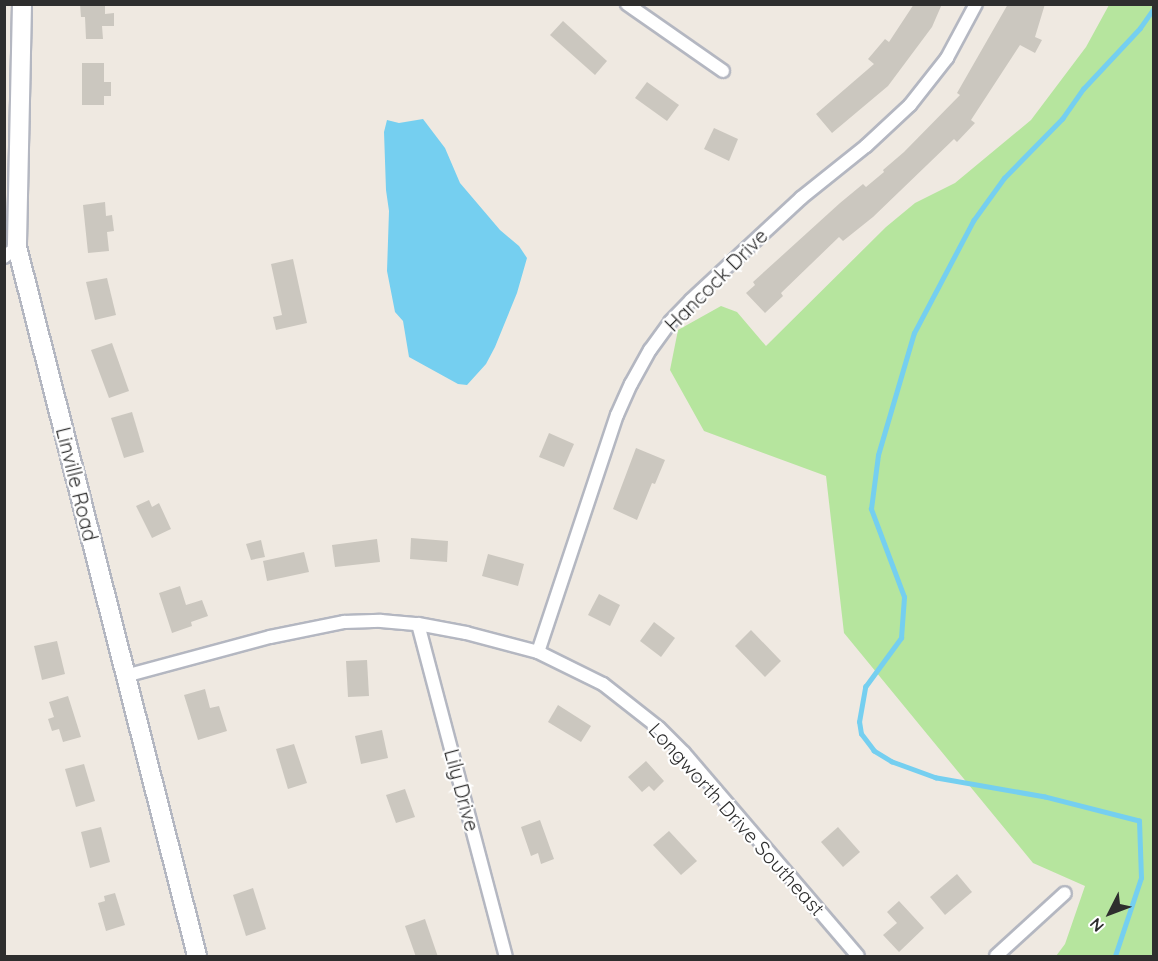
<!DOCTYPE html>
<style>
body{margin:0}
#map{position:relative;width:1158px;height:961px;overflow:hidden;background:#efe9e1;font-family:Quicksand,sans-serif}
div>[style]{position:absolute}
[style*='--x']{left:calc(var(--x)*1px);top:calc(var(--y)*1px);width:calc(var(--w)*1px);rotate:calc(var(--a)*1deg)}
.green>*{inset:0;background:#b6e59e}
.water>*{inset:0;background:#75cff0}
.stream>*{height:4.5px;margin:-2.25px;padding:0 2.25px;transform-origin:2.25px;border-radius:2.25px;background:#75cff0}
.building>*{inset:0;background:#cbc7bf}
.roads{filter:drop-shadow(2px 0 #b4b7c1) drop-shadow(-2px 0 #b4b7c1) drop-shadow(0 2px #b4b7c1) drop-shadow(0 -2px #b4b7c1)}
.street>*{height:12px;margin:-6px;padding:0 6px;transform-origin:6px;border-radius:6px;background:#fff}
.secondary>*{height:18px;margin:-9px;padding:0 9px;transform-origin:9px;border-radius:9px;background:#fff}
span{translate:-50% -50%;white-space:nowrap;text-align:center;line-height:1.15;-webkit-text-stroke:4.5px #fff;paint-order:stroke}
.street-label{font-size:20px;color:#2e2e2e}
.frame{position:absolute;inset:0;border:6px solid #2e2e2e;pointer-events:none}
.north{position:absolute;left:1080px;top:883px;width:60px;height:60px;-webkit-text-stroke:4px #fff;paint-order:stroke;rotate:228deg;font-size:16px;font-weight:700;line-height:24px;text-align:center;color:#2e2e2e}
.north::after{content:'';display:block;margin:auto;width:21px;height:27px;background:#2e2e2e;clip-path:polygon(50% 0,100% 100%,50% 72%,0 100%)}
</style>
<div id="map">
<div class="green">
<i style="clip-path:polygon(1109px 5px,1154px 5px,1153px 956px,1056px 956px,1065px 944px,1085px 886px,1033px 863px,844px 633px,826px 476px,704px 431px,670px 370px,678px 330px,721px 306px,737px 312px,766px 346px,886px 227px,915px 203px,955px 183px,1031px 120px,1086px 47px)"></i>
</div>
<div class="water">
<i style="clip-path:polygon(423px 119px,445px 148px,460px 183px,500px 230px,519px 246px,527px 258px,517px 293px,495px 347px,486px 364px,467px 385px,458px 384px,409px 357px,403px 321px,395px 312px,387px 271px,389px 211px,386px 190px,384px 132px,387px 120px,399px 123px)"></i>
</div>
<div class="stream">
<i style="--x:1115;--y:956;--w:82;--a:-71.6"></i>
<i style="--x:1141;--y:878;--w:57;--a:-92"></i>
<i style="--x:1139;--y:821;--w:97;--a:-165.7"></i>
<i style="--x:1045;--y:797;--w:111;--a:-170.1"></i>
<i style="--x:936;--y:778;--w:47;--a:-160"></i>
<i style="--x:892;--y:762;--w:21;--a:-149"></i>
<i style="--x:874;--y:751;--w:21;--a:-127"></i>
<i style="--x:861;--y:734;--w:12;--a:-99"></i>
<i style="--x:859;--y:722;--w:36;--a:-80"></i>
<i style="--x:865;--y:687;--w:61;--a:-53.7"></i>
<i style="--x:901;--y:638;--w:41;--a:-85.8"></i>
<i style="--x:904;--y:597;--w:94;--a:-110.6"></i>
<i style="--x:871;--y:509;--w:54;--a:-82.6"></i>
<i style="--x:878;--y:455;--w:127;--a:-73.6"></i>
<i style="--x:914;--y:333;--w:127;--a:-62.2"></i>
<i style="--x:973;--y:221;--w:53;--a:-54.2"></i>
<i style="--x:1004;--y:178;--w:83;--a:-45.5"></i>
<i style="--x:1062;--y:119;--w:37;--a:-55"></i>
<i style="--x:1083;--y:89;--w:83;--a:-46.9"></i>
<i style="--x:1140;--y:28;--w:24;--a:-55"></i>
</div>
<div class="building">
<i style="clip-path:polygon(80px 4px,105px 4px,105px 14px,114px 13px,114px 26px,102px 26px,103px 39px,86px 39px,85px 17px,81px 17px)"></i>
<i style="clip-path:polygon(914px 4px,942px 4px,932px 27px,888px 86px,832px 133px,816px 114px,874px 64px,868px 59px,885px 39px,889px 42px)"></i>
<i style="clip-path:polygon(1008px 4px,1045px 4px,1035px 37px,1042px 40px,1035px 53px,1020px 45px,971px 120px,975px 123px,957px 142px,954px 139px,873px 217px,843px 241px,839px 237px,781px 293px,783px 296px,765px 313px,746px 293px,755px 285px,753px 282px,840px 203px,863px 184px,866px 187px,884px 172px,883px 170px,904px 152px,960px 95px,957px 93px)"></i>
<i style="clip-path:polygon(563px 21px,607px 61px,595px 75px,550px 35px)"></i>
<i style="clip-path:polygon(82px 63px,104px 63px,104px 82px,111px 82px,111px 96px,104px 96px,104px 105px,82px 105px)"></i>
<i style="clip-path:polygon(647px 82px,679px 105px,667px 121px,635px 98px)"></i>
<i style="clip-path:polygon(714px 128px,738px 139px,729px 161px,704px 149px)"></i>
<i style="clip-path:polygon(105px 202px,106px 216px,112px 215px,114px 231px,107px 232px,109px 251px,88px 253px,83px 205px)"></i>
<i style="clip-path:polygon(293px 259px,307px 323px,276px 330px,273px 317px,282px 315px,271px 264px)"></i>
<i style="clip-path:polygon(107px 278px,116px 315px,95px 320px,86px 282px)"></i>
<i style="clip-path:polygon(112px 343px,129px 391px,109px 398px,91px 350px)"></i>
<i style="clip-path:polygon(132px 412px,144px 452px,124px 458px,111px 418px)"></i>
<i style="clip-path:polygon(549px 433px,574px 444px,564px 467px,539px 457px)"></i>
<i style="clip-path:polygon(636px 448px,665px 460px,655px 484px,652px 483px,637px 520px,613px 509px)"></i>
<i style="clip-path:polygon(149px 500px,152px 507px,159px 503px,171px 529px,152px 538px,136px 506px)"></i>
<i style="clip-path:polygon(411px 538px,448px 541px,447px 562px,410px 559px)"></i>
<i style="clip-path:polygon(377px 539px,380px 562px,335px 567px,332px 545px)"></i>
<i style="clip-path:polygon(261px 540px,265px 557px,251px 560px,246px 544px)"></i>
<i style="clip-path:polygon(304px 552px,309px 572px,267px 581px,263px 561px)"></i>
<i style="clip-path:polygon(488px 554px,524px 564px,518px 586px,482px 576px)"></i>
<i style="clip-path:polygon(180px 586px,186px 605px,202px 600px,208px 616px,191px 622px,192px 626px,172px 633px,159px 593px)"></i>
<i style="clip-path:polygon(599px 594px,620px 605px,610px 626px,588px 615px)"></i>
<i style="clip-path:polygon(654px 622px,675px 638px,661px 657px,640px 641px)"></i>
<i style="clip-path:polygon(751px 630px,781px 661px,765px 677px,735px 646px)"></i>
<i style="clip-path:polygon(57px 641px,65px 674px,42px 680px,34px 646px)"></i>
<i style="clip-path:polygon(367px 660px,369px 696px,348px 697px,346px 661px)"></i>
<i style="clip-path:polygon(205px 689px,210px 708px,219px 706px,227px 731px,198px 740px,184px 695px)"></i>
<i style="clip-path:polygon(68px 696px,81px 737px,63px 742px,59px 729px,52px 731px,48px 719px,54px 717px,49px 702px)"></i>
<i style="clip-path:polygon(558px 705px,591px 726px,581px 742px,548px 722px)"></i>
<i style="clip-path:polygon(382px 730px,388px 758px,361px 764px,355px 736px)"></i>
<i style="clip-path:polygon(294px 744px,307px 783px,288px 789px,276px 749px)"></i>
<i style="clip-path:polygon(646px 761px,664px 781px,654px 791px,649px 786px,642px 792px,628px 777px)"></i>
<i style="clip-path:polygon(84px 764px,95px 801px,76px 807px,65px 769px)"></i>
<i style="clip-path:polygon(405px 789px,415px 817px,396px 823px,386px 795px)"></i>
<i style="clip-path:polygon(540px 820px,554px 859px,541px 864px,538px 853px,531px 856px,521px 827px)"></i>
<i style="clip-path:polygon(101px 827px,110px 862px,90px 868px,81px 832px)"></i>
<i style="clip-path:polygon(838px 827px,860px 852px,843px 867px,821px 842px)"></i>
<i style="clip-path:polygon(669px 831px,697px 861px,681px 875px,653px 845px)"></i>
<i style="clip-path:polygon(957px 874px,972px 892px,945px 915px,930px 897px)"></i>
<i style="clip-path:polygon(253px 888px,266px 929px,246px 936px,233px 895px)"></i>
<i style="clip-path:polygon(115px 893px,125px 925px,106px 931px,98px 903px,105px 901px,104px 896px)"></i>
<i style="clip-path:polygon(899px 901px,924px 928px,899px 952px,883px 935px,897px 923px,887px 912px)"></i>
<i style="clip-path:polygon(425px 919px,438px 957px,416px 957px,405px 926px)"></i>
</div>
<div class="roads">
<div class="street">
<i style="--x:627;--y:4;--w:117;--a:34.9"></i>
<i style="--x:4;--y:257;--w:16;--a:-38"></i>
<i style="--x:418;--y:624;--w:343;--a:75.2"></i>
<i style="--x:538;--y:652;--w:250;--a:-71.6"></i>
<i style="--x:617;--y:415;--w:34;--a:-66"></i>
<i style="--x:631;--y:384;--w:39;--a:-61"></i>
<i style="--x:650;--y:350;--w:34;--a:-54"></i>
<i style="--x:670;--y:322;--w:30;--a:-46"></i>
<i style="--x:691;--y:300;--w:150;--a:-42.8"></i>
<i style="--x:801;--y:198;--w:83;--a:-38.7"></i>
<i style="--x:866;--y:146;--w:60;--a:-43"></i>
<i style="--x:910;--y:105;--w:60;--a:-51.8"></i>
<i style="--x:947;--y:58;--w:61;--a:-61.8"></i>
<i style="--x:125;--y:676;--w:150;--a:-15.1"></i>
<i style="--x:270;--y:637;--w:76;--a:-11.5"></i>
<i style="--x:344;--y:622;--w:37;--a:-2"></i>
<i style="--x:381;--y:621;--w:37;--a:5"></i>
<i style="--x:418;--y:624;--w:49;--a:10.6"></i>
<i style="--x:466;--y:633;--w:74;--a:14.8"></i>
<i style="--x:538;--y:652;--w:72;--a:26.2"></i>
<i style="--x:603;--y:684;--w:71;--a:38.2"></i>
<i style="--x:659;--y:728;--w:35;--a:45"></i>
<i style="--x:684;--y:753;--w:267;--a:49.4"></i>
<i style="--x:996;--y:956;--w:93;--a:-42.4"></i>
</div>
<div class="secondary">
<i style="--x:22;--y:4;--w:243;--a:91.2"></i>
<i style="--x:17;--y:247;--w:731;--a:75.75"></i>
</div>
</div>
<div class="street-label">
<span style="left:716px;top:280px;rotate:-45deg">Hancock Drive</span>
<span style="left:77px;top:484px;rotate:76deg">Linville Road</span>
<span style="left:462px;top:790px;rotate:75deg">Lily Drive</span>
<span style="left:737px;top:819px;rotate:48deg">Longworth Drive Southeast</span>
</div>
<div class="frame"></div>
<div class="north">N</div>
</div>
